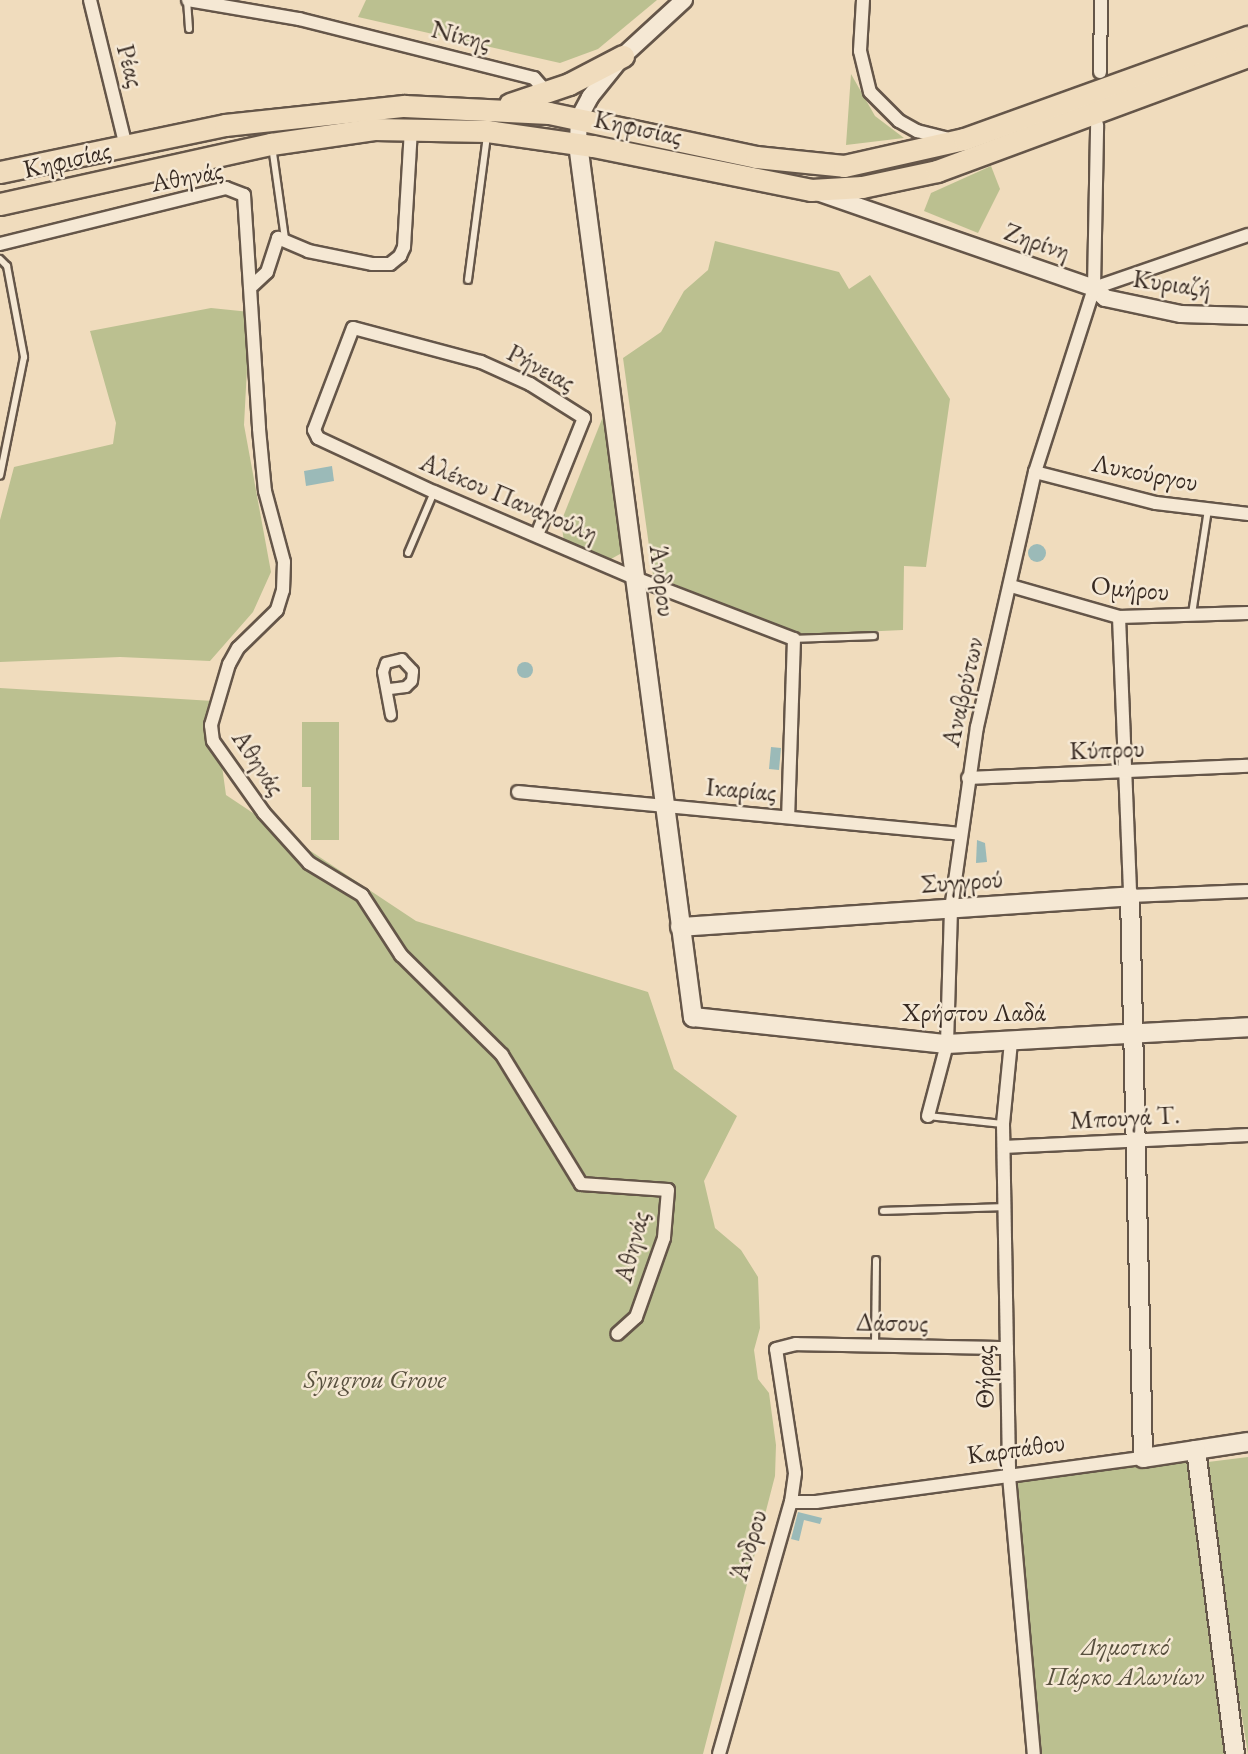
<!DOCTYPE html>
<meta charset="utf-8">
<style>
body{margin:0}
#map{position:relative;width:1248px;height:1754px;overflow:hidden;background:#f0dcbd;font-family:"EB Garamond",serif}
div>[style]{position:absolute}
[style*='--x']{left:calc(var(--x)*1px);top:calc(var(--y)*1px);width:calc(var(--w)*1px);rotate:calc(var(--a)*1deg)}
.green>*{inset:0;background:#bbc090}
.water>*{inset:0;background:#9bbab8}
.round{border-radius:50%}
.roads{filter:drop-shadow(2px 0 #655649) drop-shadow(-2px 0 #655649) drop-shadow(0 2px #655649) drop-shadow(0 -2px #655649)}
.service>*{height:6px;margin:-3px;padding:0 3px;transform-origin:3px;border-radius:3px;background:#f5e8d4}
.pedestrian>*{height:10px;margin:-5px;padding:0 5px;transform-origin:5px;border-radius:5px;background:#f5e8d4}
.minor>*{height:12px;margin:-6px;padding:0 6px;transform-origin:6px;border-radius:6px;background:#f5e8d4}
.tertiary>*{height:16px;margin:-8px;padding:0 8px;transform-origin:8px;border-radius:8px;background:#f5e8d4}
.secondary>*{height:18px;margin:-9px;padding:0 9px;transform-origin:9px;border-radius:9px;background:#f5e8d4}
.primary>*{height:21px;margin:-10.5px;padding:0 10.5px;transform-origin:10.5px;border-radius:10.5px;background:#f0dcbd}
span{translate:-50% -50%;white-space:nowrap;text-align:center;line-height:1.15;-webkit-text-stroke:5px #f5e8d4;paint-order:stroke}
.street-label{font-size:26px;color:#372a22}
.park-label{font-size:26px;color:#58503e;font-style:italic}
</style>
<div id="map">
<div class="green">
<i style="clip-path:polygon(366px 0,657px 0,598px 49px,560px 63px,358px 17px)"></i>
<i style="clip-path:polygon(851px 74px,875px 116px,904px 138px,846px 145px)"></i>
<i style="clip-path:polygon(991px 166px,1000px 189px,978px 233px,924px 211px,931px 193px)"></i>
<i style="clip-path:polygon(715px 241px,839px 272px,849px 289px,870px 275px,950px 399px,926px 567px,904px 566px,903px 630px,795px 635px,653px 575px,623px 358px,661px 332px,684px 291px,708px 270px)"></i>
<i style="clip-path:polygon(211px 308px,250px 312px,244px 425px,271px 572px,253px 612px,210px 661px,120px 657px,0 662px,0 520px,14px 467px,113px 444px,116px 423px,90px 331px)"></i>
<i style="clip-path:polygon(604px 414px,621px 544px,620px 554px,611px 559px,564px 541px,561px 522px)"></i>
<i style="clip-path:polygon(0 688px,213px 701px,226px 795px,416px 921px,648px 992px,674px 1069px,737px 1116px,704px 1181px,715px 1228px,741px 1250px,758px 1277px,760px 1328px,754px 1350px,758px 1379px,769px 1393px,776px 1445px,775px 1476px,703px 1754px,0 1754px)"></i>
<i style="clip-path:polygon(302px 722px,339px 722px,339px 840px,311px 840px,311px 787px,302px 787px)"></i>
<i style="clip-path:polygon(1192px 1456px,1229px 1754px,1042px 1754px,1014px 1479px)"></i>
<i style="clip-path:polygon(1248px 1457px,1248px 1754px,1203px 1474px,1208px 1462px)"></i>
</div>
<div class="water">
<i style="clip-path:polygon(332px 466px,334px 481px,306px 486px,304px 471px)"></i>
<i class="round" style="left:1028px;top:544px;width:18px;height:18px"></i>
<i class="round" style="left:517px;top:662px;width:16px;height:16px"></i>
<i style="clip-path:polygon(771px 747px,781px 748px,779px 770px,769px 769px)"></i>
<i style="clip-path:polygon(977px 840px,985px 843px,987px 862px,976px 863px)"></i>
<i style="clip-path:polygon(798px 1512px,822px 1518px,820px 1524px,804px 1520px,799px 1541px,791px 1539px)"></i>
</div>
<div class="roads">
<div class="service">
<i style="--x:187;--y:0;--w:29;--a:86"></i>
<i style="--x:272;--y:146;--w:93;--a:82"></i>
<i style="--x:0;--y:259;--w:10;--a:45"></i>
<i style="--x:7;--y:266;--w:93;--a:79.4"></i>
<i style="--x:24;--y:357;--w:121;--a:101.4"></i>
<i style="--x:468;--y:280;--w:145;--a:-82.5"></i>
<i style="--x:408;--y:553;--w:66;--a:-66.9"></i>
<i style="--x:1192;--y:614;--w:106;--a:-81.3"></i>
<i style="--x:794;--y:639;--w:80;--a:-2.1"></i>
<i style="--x:928;--y:1116;--w:75;--a:6.1"></i>
<i style="--x:883;--y:1211;--w:121;--a:-1.9"></i>
<i style="--x:875;--y:1345;--w:85;--a:-89.3"></i>
</div>
<div class="pedestrian">
<i style="--x:390;--y:689;--w:16;--a:-7"></i>
<i style="--x:406;--y:687;--w:8;--a:-45"></i>
<i style="--x:412;--y:681;--w:10;--a:-84"></i>
<i style="--x:413;--y:671;--w:16;--a:-133"></i>
<i style="--x:402;--y:659;--w:16;--a:166"></i>
<i style="--x:386;--y:663;--w:9;--a:108"></i>
<i style="--x:383;--y:672;--w:44;--a:79.5"></i>
</div>
<div class="minor">
<i style="--x:90;--y:0;--w:147;--a:76.2"></i>
<i style="--x:188;--y:0;--w:113;--a:9.7"></i>
<i style="--x:299;--y:19;--w:242;--a:14.1"></i>
<i style="--x:534;--y:78;--w:11;--a:49"></i>
<i style="--x:541;--y:86;--w:12;--a:110"></i>
<i style="--x:863;--y:0;--w:51;--a:93.4"></i>
<i style="--x:860;--y:51;--w:42;--a:76.3"></i>
<i style="--x:870;--y:92;--w:41;--a:45"></i>
<i style="--x:899;--y:121;--w:21;--a:29"></i>
<i style="--x:917;--y:131;--w:30;--a:14"></i>
<i style="--x:1100;--y:72;--w:72;--a:-89.2"></i>
<i style="--x:0;--y:244;--w:233;--a:-13.9"></i>
<i style="--x:226;--y:188;--w:19;--a:21"></i>
<i style="--x:244;--y:195;--w:234;--a:86.3"></i>
<i style="--x:259;--y:429;--w:62;--a:84.5"></i>
<i style="--x:265;--y:491;--w:73;--a:75"></i>
<i style="--x:284;--y:562;--w:28;--a:92"></i>
<i style="--x:283;--y:590;--w:21;--a:107"></i>
<i style="--x:277;--y:610;--w:54;--a:135.7"></i>
<i style="--x:238;--y:648;--w:18;--a:119"></i>
<i style="--x:229;--y:664;--w:64;--a:106.4"></i>
<i style="--x:211;--y:725;--w:16;--a:83"></i>
<i style="--x:213;--y:741;--w:88;--a:54.7"></i>
<i style="--x:264;--y:813;--w:67;--a:48"></i>
<i style="--x:309;--y:863;--w:62;--a:31.1"></i>
<i style="--x:362;--y:895;--w:72;--a:57"></i>
<i style="--x:401;--y:955;--w:142;--a:44.7"></i>
<i style="--x:502;--y:1055;--w:151;--a:58.5"></i>
<i style="--x:581;--y:1184;--w:87;--a:3.9"></i>
<i style="--x:668;--y:1190;--w:48;--a:94.8"></i>
<i style="--x:664;--y:1238;--w:84;--a:109.5"></i>
<i style="--x:636;--y:1317;--w:25;--a:138"></i>
<i style="--x:253;--y:285;--w:19;--a:-43"></i>
<i style="--x:267;--y:272;--w:36;--a:-72"></i>
<i style="--x:278;--y:238;--w:33;--a:23"></i>
<i style="--x:308;--y:251;--w:65;--a:11.5"></i>
<i style="--x:372;--y:264;--w:18;--a:0"></i>
<i style="--x:390;--y:264;--w:13;--a:-39"></i>
<i style="--x:400;--y:256;--w:10;--a:-66"></i>
<i style="--x:404;--y:247;--w:118;--a:-86.6"></i>
<i style="--x:1094;--y:288;--w:163;--a:-19"></i>
<i style="--x:1035;--y:472;--w:125;--a:14.4"></i>
<i style="--x:1156;--y:503;--w:93;--a:6.8"></i>
<i style="--x:537;--y:535;--w:126;--a:-68.1"></i>
<i style="--x:584;--y:418;--w:64;--a:-147.8"></i>
<i style="--x:530;--y:384;--w:54;--a:-155.8"></i>
<i style="--x:481;--y:362;--w:132;--a:-165.1"></i>
<i style="--x:353;--y:328;--w:109;--a:110.9"></i>
<i style="--x:314;--y:430;--w:9;--a:63"></i>
<i style="--x:318;--y:438;--w:128;--a:25"></i>
<i style="--x:434;--y:492;--w:219;--a:23.2"></i>
<i style="--x:635;--y:578;--w:170;--a:21"></i>
<i style="--x:794;--y:639;--w:178;--a:91.9"></i>
<i style="--x:1011;--y:586;--w:112;--a:16"></i>
<i style="--x:1119;--y:617;--w:129;--a:-1.8"></i>
<i style="--x:1119;--y:617;--w:279;--a:87.7"></i>
<i style="--x:1130;--y:896;--w:118;--a:-2.4"></i>
<i style="--x:968;--y:778;--w:280;--a:-2.5"></i>
<i style="--x:518;--y:792;--w:444;--a:5.4"></i>
<i style="--x:1011;--y:1042;--w:82;--a:95.6"></i>
<i style="--x:1003;--y:1124;--w:352;--a:89"></i>
<i style="--x:1009;--y:1476;--w:279;--a:84.9"></i>
<i style="--x:928;--y:1116;--w:74;--a:-75.2"></i>
<i style="--x:947;--y:1044;--w:135;--a:-88.3"></i>
<i style="--x:951;--y:909;--w:184;--a:-81.9"></i>
<i style="--x:977;--y:727;--w:262;--a:-77.2"></i>
<i style="--x:1035;--y:472;--w:193;--a:-72.2"></i>
<i style="--x:1094;--y:288;--w:163;--a:-88.9"></i>
<i style="--x:1004;--y:1147;--w:244;--a:-2.8"></i>
<i style="--x:791;--y:1502;--w:25;--a:0"></i>
<i style="--x:816;--y:1502;--w:330;--a:-7.7"></i>
<i style="--x:719;--y:1754;--w:262;--a:-74.1"></i>
<i style="--x:791;--y:1502;--w:29;--a:-82"></i>
<i style="--x:795;--y:1473;--w:125;--a:-98.7"></i>
<i style="--x:776;--y:1349;--w:21;--a:-14"></i>
<i style="--x:796;--y:1344;--w:211;--a:1.1"></i>
</div>
<div class="tertiary">
<i style="--x:578;--y:144;--w:26;--a:-88"></i>
<i style="--x:579;--y:118;--w:24;--a:-62"></i>
<i style="--x:590;--y:97;--w:53;--a:-51.2"></i>
<i style="--x:623;--y:56;--w:83;--a:-42.6"></i>
<i style="--x:817;--y:192;--w:293;--a:19.1"></i>
<i style="--x:1094;--y:288;--w:15;--a:42"></i>
<i style="--x:1105;--y:298;--w:78;--a:11.9"></i>
<i style="--x:1181;--y:314;--w:67;--a:1.7"></i>
</div>
<div class="secondary">
<i style="--x:578;--y:144;--w:881;--a:82.5"></i>
<i style="--x:693;--y:1017;--w:255;--a:6.1"></i>
<i style="--x:947;--y:1044;--w:301;--a:-3.2"></i>
<i style="--x:680;--y:927;--w:451;--a:-3.9"></i>
<i style="--x:1130;--y:896;--w:562;--a:88.67"></i>
<i style="--x:1143;--y:1458;--w:106;--a:-8.7"></i>
<i style="--x:1196;--y:1450;--w:306;--a:82.7"></i>
</div>
<div class="primary">
<i style="--x:510;--y:104;--w:62;--a:-18.7"></i>
<i style="--x:569;--y:84;--w:61;--a:-27.4"></i>
<i style="--x:0;--y:172;--w:230;--a:-11.8"></i>
<i style="--x:225;--y:125;--w:180;--a:-6.1"></i>
<i style="--x:404;--y:106;--w:145;--a:2.8"></i>
<i style="--x:549;--y:113;--w:212;--a:12"></i>
<i style="--x:756;--y:157;--w:88;--a:5.8"></i>
<i style="--x:844;--y:166;--w:123;--a:-12.7"></i>
<i style="--x:964;--y:139;--w:302;--a:-19.8"></i>
<i style="--x:0;--y:204;--w:278;--a:-12.5"></i>
<i style="--x:271;--y:144;--w:104;--a:-8.3"></i>
<i style="--x:374;--y:129;--w:113;--a:1"></i>
<i style="--x:487;--y:131;--w:107;--a:8.1"></i>
<i style="--x:593;--y:146;--w:222;--a:11.4"></i>
<i style="--x:811;--y:190;--w:51;--a:-3.4"></i>
<i style="--x:862;--y:187;--w:77;--a:-12"></i>
<i style="--x:937;--y:171;--w:332;--a:-20.3"></i>
</div>
</div>
<div class="street-label">
<span style="left:461px;top:36px;rotate:14deg">Νίκης</span>
<span style="left:130px;top:66px;rotate:75deg">Ρέας</span>
<span style="left:638px;top:128px;rotate:12deg">Κηφισίας</span>
<span style="left:67px;top:160px;rotate:-13deg">Κηφισίας</span>
<span style="left:187px;top:177px;rotate:-11deg">Αθηνάς</span>
<span style="left:1037px;top:242px;rotate:19deg">Ζηρίνη</span>
<span style="left:1172px;top:284px;rotate:8deg">Κυριαζή</span>
<span style="left:541px;top:368px;rotate:28deg">Ρήνειας</span>
<span style="left:1145px;top:473px;rotate:11deg">Λυκούργου</span>
<span style="left:509px;top:498px;rotate:23deg">Αλέκου Παναγούλη</span>
<span style="left:662px;top:581px;rotate:83deg">Άνδρου</span>
<span style="left:1130px;top:589px;rotate:5deg">Ομήρου</span>
<span style="left:963px;top:692px;rotate:-77deg">Αναβρύτων</span>
<span style="left:1107px;top:750px;rotate:-2deg">Κύπρου</span>
<span style="left:258px;top:763px;rotate:56deg">Αθηνάς</span>
<span style="left:741px;top:790px;rotate:5deg">Ικαρίας</span>
<span style="left:962px;top:882px;rotate:-4deg">Συγγρού</span>
<span style="left:974px;top:1013px">Χρήστου Λαδά</span>
<span style="left:1125px;top:1118px;rotate:-3deg">Μπουγά Τ.</span>
<span style="left:632px;top:1247px;rotate:-75deg">Αθηνάς</span>
<span style="left:892px;top:1323px;rotate:1deg">Δάσους</span>
<span style="left:985px;top:1377px;rotate:-91deg">Θήρας</span>
<span style="left:1016px;top:1449px;rotate:-8deg">Καρπάθου</span>
<span style="left:749px;top:1545px;rotate:-73deg">Άνδρου</span>
</div>
<div class="park-label">
<span style="left:375px;top:1380px">Syngrou Grove</span>
<span style="left:1125px;top:1662px">Δημοτικό<br>Πάρκο Αλωνίων</span>
</div>
</div>
